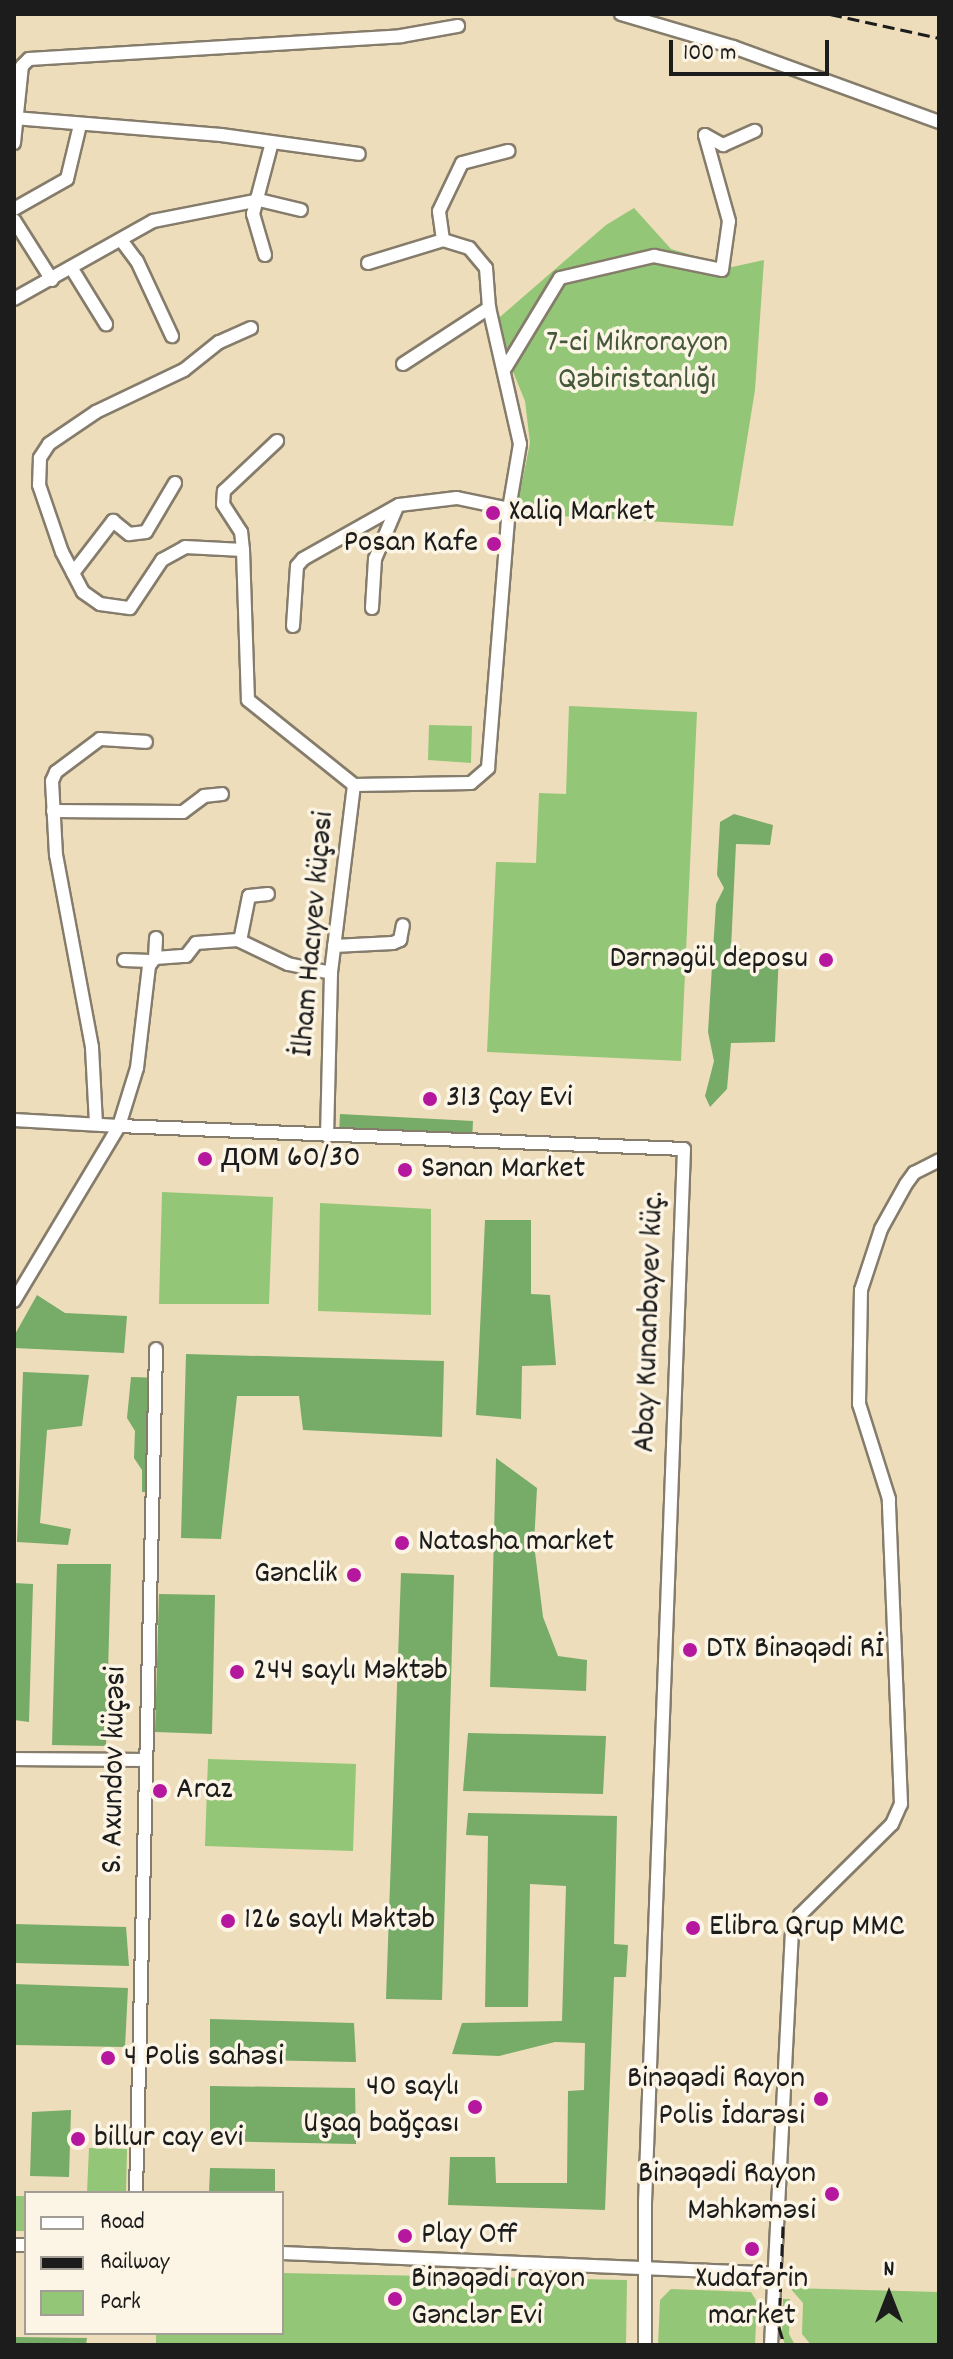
<!DOCTYPE html>
<meta charset="utf-8">
<style>
body{margin:0}
#map{position:relative;width:953px;height:2359px;overflow:hidden;background:#eeddba;font-family:Dekko,sans-serif}
div>[style]{position:absolute}
[style*='--x']{left:calc(var(--x)*1px);top:calc(var(--y)*1px);width:calc(var(--w)*1px);rotate:calc(var(--a)*1deg)}
.green>*{inset:0;background:#93c677}
.forest>*{inset:0;background:#76ab68}
.roads{filter:drop-shadow(2px 0 #857c6b) drop-shadow(-2px 0 #857c6b) drop-shadow(0 2px #857c6b) drop-shadow(0 -2px #857c6b)}
.minor>*{height:12px;margin:-6px;padding:0 6px;transform-origin:6px;border-radius:6px;background:#fff}
.rail>*{height:3px;margin-top:-1.5px;transform-origin:0;background:repeating-linear-gradient(90deg,#1c1c1c 0 12px,transparent 0 18px)}
.dots>*{width:22px;height:22px;translate:-50% -50%;box-sizing:border-box;border:4px solid #fcf5e5;border-radius:50%}
span{translate:-50% -50%;white-space:nowrap;text-align:center;line-height:1.15;-webkit-text-stroke:7px #fcf5e5;paint-order:stroke}
.park-label{font-size:32px;color:#46583c}
.poi-label{font-size:32px;color:#1c1c1c}
.left{translate:0 -50%;text-align:left}
.right{translate:-100% -50%;text-align:right}
.street-label{font-size:32px;color:#1c1c1c}
.frame{position:absolute;inset:0;border:16px solid #1c1c1c;pointer-events:none}
.legend{position:absolute;left:24px;top:2191px;width:260px;height:144px;box-sizing:border-box;background:#fcf5e5;border:2px solid #a29e95;margin:0;padding:10px 14px;list-style:none;font-size:24px;color:#1c1c1c}
.legend li{display:flex;align-items:center;gap:16px;height:40px}
.legend b{width:40px;border:2px solid #a29e95}
.north{position:absolute;left:849px;top:2255px;width:80px;height:80px;-webkit-text-stroke:6px #fcf5e5;paint-order:stroke;rotate:0deg;font-size:22px;font-weight:700;line-height:32px;text-align:center;color:#1c1c1c}
.north::after{content:'';display:block;margin:auto;width:28px;height:36px;background:#1c1c1c;clip-path:polygon(50% 0,100% 100%,50% 72%,0 100%)}
.scale{position:absolute;left:669px;top:40px;width:160px;height:36px;box-sizing:border-box;border:4px solid #1c1c1c;border-top:0;padding-left:10px;font-size:24px;line-height:28px;white-space:nowrap;color:#1c1c1c;-webkit-text-stroke:6px #fcf5e5;paint-order:stroke}
</style>
<div id="map">
<div class="green">
<i style="clip-path:polygon(634px 208px,671px 249px,732px 267px,764px 260px,755px 390px,733px 526px,524px 514px,519px 497px,530px 443px,525px 401px,493px 323px,606px 225px)"></i>
<i style="clip-path:polygon(569px 706px,697px 712px,681px 1061px,487px 1052px,496px 862px,536px 863px,539px 793px,566px 794px)"></i>
<i style="clip-path:polygon(429px 725px,472px 726px,471px 763px,428px 760px)"></i>
<i style="clip-path:polygon(162px 1192px,273px 1197px,269px 1304px,159px 1304px)"></i>
<i style="clip-path:polygon(320px 1203px,431px 1209px,431px 1315px,318px 1311px)"></i>
<i style="clip-path:polygon(208px 1759px,356px 1764px,353px 1851px,205px 1846px)"></i>
<i style="clip-path:polygon(89px 2148px,127px 2149px,126px 2193px,87px 2193px)"></i>
<i style="clip-path:polygon(14px 2196px,26px 2196px,26px 2231px,14px 2231px)"></i>
<i style="clip-path:polygon(282px 2273px,627px 2280px,626px 2345px,156px 2345px,156px 2333px,282px 2333px)"></i>
<i style="clip-path:polygon(790px 2288px,939px 2292px,939px 2345px,811px 2345px,802px 2334px,803px 2303px)"></i>
<i style="clip-path:polygon(671px 2289px,751px 2292px,757px 2302px,755px 2345px,658px 2345px,660px 2300px)"></i>
<i style="clip-path:polygon(783px 2299px,790px 2299px,789px 2334px,795px 2345px,785px 2345px,782px 2336px)"></i>
</div>
<div class="forest">
<i style="clip-path:polygon(734px 814px,773px 825px,770px 845px,736px 844px,731px 948px,779px 953px,775px 1042px,731px 1043px,727px 1089px,710px 1107px,705px 1096px,714px 1061px,708px 1032px,713px 950px,716px 904px,724px 888px,717px 875px,720px 822px)"></i>
<i style="clip-path:polygon(340px 1114px,473px 1121px,472px 1142px,339px 1135px)"></i>
<i style="clip-path:polygon(485px 1220px,531px 1220px,531px 1294px,550px 1295px,556px 1365px,522px 1366px,521px 1419px,476px 1415px)"></i>
<i style="clip-path:polygon(37px 1295px,65px 1313px,127px 1316px,124px 1353px,14px 1348px,14px 1336px)"></i>
<i style="clip-path:polygon(186px 1354px,444px 1361px,442px 1437px,303px 1430px,299px 1396px,237px 1396px,221px 1539px,181px 1538px)"></i>
<i style="clip-path:polygon(23px 1372px,89px 1375px,82px 1426px,47px 1430px,40px 1523px,71px 1529px,68px 1545px,17px 1542px)"></i>
<i style="clip-path:polygon(131px 1377px,162px 1378px,159px 1493px,142px 1492px,142px 1470px,134px 1458px,135px 1431px,127px 1418px)"></i>
<i style="clip-path:polygon(496px 1458px,537px 1488px,534px 1544px,543px 1617px,558px 1656px,587px 1660px,586px 1691px,490px 1687px)"></i>
<i style="clip-path:polygon(57px 1564px,111px 1564px,106px 1746px,52px 1745px)"></i>
<i style="clip-path:polygon(401px 1573px,454px 1575px,442px 2000px,386px 1999px)"></i>
<i style="clip-path:polygon(14px 1583px,33px 1584px,29px 1722px,14px 1720px)"></i>
<i style="clip-path:polygon(159px 1594px,215px 1595px,212px 1734px,155px 1732px)"></i>
<i style="clip-path:polygon(468px 1733px,606px 1736px,603px 1794px,463px 1791px)"></i>
<i style="clip-path:polygon(468px 1813px,617px 1816px,614px 1944px,628px 1945px,626px 1977px,614px 1977px,605px 2210px,448px 2205px,450px 2157px,495px 2157px,496px 2183px,567px 2183px,568px 2091px,584px 2090px,585px 2043px,555px 2042px,499px 2056px,452px 2054px,462px 2023px,562px 2021px,566px 1886px,530px 1884px,528px 2007px,485px 2007px,488px 1836px,466px 1835px)"></i>
<i style="clip-path:polygon(14px 1924px,126px 1927px,129px 1966px,14px 1963px)"></i>
<i style="clip-path:polygon(14px 1984px,128px 1988px,125px 2047px,14px 2045px)"></i>
<i style="clip-path:polygon(210px 2019px,354px 2023px,356px 2062px,210px 2059px)"></i>
<i style="clip-path:polygon(210px 2086px,355px 2088px,356px 2144px,210px 2141px)"></i>
<i style="clip-path:polygon(71px 2110px,69px 2177px,30px 2176px,32px 2112px)"></i>
<i style="clip-path:polygon(210px 2168px,275px 2169px,275px 2193px,209px 2193px)"></i>
<i style="clip-path:polygon(14px 2337px,87px 2338px,86px 2345px,14px 2345px)"></i>
</div>
<div class="roads">
<div class="minor">
<i style="--x:621;--y:14;--w:117;--a:16.4"></i>
<i style="--x:733;--y:47;--w:219;--a:20"></i>
<i style="--x:14;--y:118;--w:208;--a:4.7"></i>
<i style="--x:221;--y:135;--w:139;--a:7.8"></i>
<i style="--x:14;--y:143;--w:77;--a:-84.1"></i>
<i style="--x:22;--y:66;--w:10;--a:-45"></i>
<i style="--x:29;--y:59;--w:373;--a:-3.5"></i>
<i style="--x:401;--y:36;--w:58;--a:-10"></i>
<i style="--x:14;--y:209;--w:61;--a:-29.5"></i>
<i style="--x:67;--y:179;--w:56;--a:-76.5"></i>
<i style="--x:14;--y:220;--w:71;--a:57.7"></i>
<i style="--x:121;--y:240;--w:26;--a:53"></i>
<i style="--x:137;--y:261;--w:83;--a:65"></i>
<i style="--x:443;--y:240;--w:29;--a:-98"></i>
<i style="--x:439;--y:211;--w:53;--a:-64.4"></i>
<i style="--x:462;--y:163;--w:48;--a:-14.6"></i>
<i style="--x:265;--y:255;--w:43;--a:-106.3"></i>
<i style="--x:253;--y:214;--w:74;--a:-75.2"></i>
<i style="--x:368;--y:263;--w:78;--a:-17"></i>
<i style="--x:72;--y:269;--w:65;--a:58.3"></i>
<i style="--x:14;--y:299;--w:159;--a:-29.3"></i>
<i style="--x:153;--y:221;--w:108;--a:-11.2"></i>
<i style="--x:259;--y:200;--w:43;--a:13.4"></i>
<i style="--x:251;--y:328;--w:35;--a:156"></i>
<i style="--x:219;--y:342;--w:45;--a:141.3"></i>
<i style="--x:184;--y:370;--w:98;--a:154.5"></i>
<i style="--x:96;--y:412;--w:57;--a:145.8"></i>
<i style="--x:49;--y:444;--w:17;--a:123"></i>
<i style="--x:40;--y:458;--w:27;--a:92"></i>
<i style="--x:39;--y:485;--w:71;--a:71.1"></i>
<i style="--x:62;--y:552;--w:45;--a:62.3"></i>
<i style="--x:83;--y:592;--w:21;--a:35"></i>
<i style="--x:100;--y:604;--w:30;--a:8"></i>
<i style="--x:130;--y:608;--w:58;--a:-56.3"></i>
<i style="--x:162;--y:560;--w:26;--a:-29"></i>
<i style="--x:185;--y:547;--w:58;--a:3"></i>
<i style="--x:243;--y:550;--w:150;--a:88.1"></i>
<i style="--x:248;--y:700;--w:136;--a:38.7"></i>
<i style="--x:354;--y:785;--w:189;--a:97"></i>
<i style="--x:331;--y:973;--w:163;--a:91.4"></i>
<i style="--x:403;--y:364;--w:103;--a:-33.1"></i>
<i style="--x:506;--y:367;--w:104;--a:-58.8"></i>
<i style="--x:560;--y:278;--w:97;--a:-13.2"></i>
<i style="--x:654;--y:256;--w:69;--a:11.6"></i>
<i style="--x:722;--y:270;--w:49;--a:-81.9"></i>
<i style="--x:729;--y:221;--w:89;--a:-105.6"></i>
<i style="--x:705;--y:135;--w:21;--a:29"></i>
<i style="--x:723;--y:145;--w:35;--a:-24"></i>
<i style="--x:243;--y:550;--w:18;--a:-96"></i>
<i style="--x:241;--y:532;--w:33;--a:-123"></i>
<i style="--x:223;--y:504;--w:13;--a:-86"></i>
<i style="--x:224;--y:491;--w:73;--a:-43.3"></i>
<i style="--x:73;--y:573;--w:66;--a:-52.4"></i>
<i style="--x:113;--y:521;--w:21;--a:39"></i>
<i style="--x:129;--y:534;--w:17;--a:-7"></i>
<i style="--x:146;--y:532;--w:57;--a:-59.4"></i>
<i style="--x:372;--y:608;--w:49;--a:-86.5"></i>
<i style="--x:375;--y:559;--w:56;--a:-67.1"></i>
<i style="--x:293;--y:626;--w:60;--a:-86.2"></i>
<i style="--x:297;--y:566;--w:9;--a:-49"></i>
<i style="--x:303;--y:559;--w:110;--a:-29.4"></i>
<i style="--x:399;--y:505;--w:58;--a:-6.9"></i>
<i style="--x:457;--y:498;--w:53;--a:11.9"></i>
<i style="--x:354;--y:785;--w:117;--a:-1"></i>
<i style="--x:471;--y:783;--w:23;--a:-41"></i>
<i style="--x:488;--y:768;--w:260;--a:-85.4"></i>
<i style="--x:509;--y:509;--w:66;--a:-80.4"></i>
<i style="--x:520;--y:444;--w:139;--a:-102.8"></i>
<i style="--x:489;--y:308;--w:40;--a:-94.3"></i>
<i style="--x:486;--y:268;--w:26;--a:-130"></i>
<i style="--x:469;--y:248;--w:27;--a:-163"></i>
<i style="--x:53;--y:811;--w:130;--a:0.4"></i>
<i style="--x:183;--y:812;--w:26;--a:-37"></i>
<i style="--x:204;--y:796;--w:18;--a:-6"></i>
<i style="--x:240;--y:941;--w:46;--a:-78.7"></i>
<i style="--x:249;--y:896;--w:19;--a:-6"></i>
<i style="--x:334;--y:946;--w:59;--a:-2.9"></i>
<i style="--x:393;--y:943;--w:8;--a:-23"></i>
<i style="--x:400;--y:940;--w:15;--a:-79"></i>
<i style="--x:155;--y:958;--w:20;--a:-87"></i>
<i style="--x:124;--y:960;--w:26;--a:2"></i>
<i style="--x:14;--y:1120;--w:105;--a:3.3"></i>
<i style="--x:119;--y:1126;--w:61;--a:-72.8"></i>
<i style="--x:137;--y:1068;--w:103;--a:-83.3"></i>
<i style="--x:149;--y:966;--w:10;--a:-53"></i>
<i style="--x:155;--y:958;--w:31;--a:-4"></i>
<i style="--x:186;--y:956;--w:16;--a:-52"></i>
<i style="--x:196;--y:943;--w:42;--a:-4.1"></i>
<i style="--x:238;--y:940;--w:55;--a:25.6"></i>
<i style="--x:288;--y:964;--w:44;--a:11.8"></i>
<i style="--x:96;--y:1124;--w:77;--a:-93"></i>
<i style="--x:92;--y:1047;--w:195;--a:-100.6"></i>
<i style="--x:56;--y:855;--w:74;--a:-93.1"></i>
<i style="--x:52;--y:781;--w:10;--a:-66"></i>
<i style="--x:56;--y:772;--w:55;--a:-36.9"></i>
<i style="--x:100;--y:739;--w:46;--a:3.7"></i>
<i style="--x:14;--y:1301;--w:204;--a:-59"></i>
<i style="--x:119;--y:1126;--w:565;--a:2.33"></i>
<i style="--x:684;--y:1149;--w:1054;--a:92.12"></i>
<i style="--x:645;--y:2202;--w:143;--a:90"></i>
<i style="--x:14;--y:1759;--w:128;--a:0.4"></i>
<i style="--x:136;--y:2193;--w:844;--a:-88.64"></i>
<i style="--x:14;--y:2245;--w:12;--a:0"></i>
<i style="--x:282;--y:2253;--w:491;--a:2.4"></i>
<i style="--x:771;--y:2345;--w:412;--a:-87.1"></i>
<i style="--x:792;--y:1934;--w:21;--a:-67"></i>
<i style="--x:800;--y:1915;--w:129;--a:-44.7"></i>
<i style="--x:892;--y:1824;--w:22;--a:-66"></i>
<i style="--x:901;--y:1804;--w:305;--a:-92.3"></i>
<i style="--x:889;--y:1499;--w:100;--a:-107.5"></i>
<i style="--x:859;--y:1404;--w:114;--a:-89"></i>
<i style="--x:861;--y:1290;--w:64;--a:-71.8"></i>
<i style="--x:881;--y:1229;--w:51;--a:-60.9"></i>
<i style="--x:906;--y:1184;--w:14;--a:-54"></i>
<i style="--x:914;--y:1173;--w:28;--a:-27"></i>
</div>
</div>
<div class="rail">
<i style="--x:830;--y:14;--w:112;--a:12.4"></i>
<i style="--x:783;--y:2226;--w:101;--a:92.3"></i>
<i style="--x:779;--y:2327;--w:19;--a:74"></i>
</div>
<div class="dots">
<i style="left:493px;top:513px;background:#b5179e"></i>
<i style="left:494px;top:544px;background:#b5179e"></i>
<i style="left:826px;top:960px;background:#b5179e"></i>
<i style="left:430px;top:1099px;background:#b5179e"></i>
<i style="left:205px;top:1159px;background:#b5179e"></i>
<i style="left:405px;top:1170px;background:#b5179e"></i>
<i style="left:402px;top:1543px;background:#b5179e"></i>
<i style="left:354px;top:1575px;background:#b5179e"></i>
<i style="left:690px;top:1650px;background:#b5179e"></i>
<i style="left:237px;top:1672px;background:#b5179e"></i>
<i style="left:160px;top:1791px;background:#b5179e"></i>
<i style="left:228px;top:1921px;background:#b5179e"></i>
<i style="left:693px;top:1928px;background:#b5179e"></i>
<i style="left:108px;top:2058px;background:#b5179e"></i>
<i style="left:821px;top:2099px;background:#b5179e"></i>
<i style="left:475px;top:2107px;background:#b5179e"></i>
<i style="left:78px;top:2139px;background:#b5179e"></i>
<i style="left:832px;top:2194px;background:#b5179e"></i>
<i style="left:405px;top:2236px;background:#b5179e"></i>
<i style="left:752px;top:2249px;background:#b5179e"></i>
<i style="left:395px;top:2299px;background:#b5179e"></i>
</div>
<div class="park-label">
<span style="left:637px;top:363px">7-ci Mikrorayon<br>Qəbiristanlığı</span>
</div>
<div class="poi-label">
<span class="left" style="left:509px;top:513px">Xaliq Market</span>
<span class="right" style="left:478px;top:544px">Posan Kafe</span>
<span class="right" style="left:808px;top:960px">Dərnəgül deposu</span>
<span class="left" style="left:446px;top:1099px">313 Çay Evi</span>
<span class="left" style="left:221px;top:1159px">дом 60/30</span>
<span class="left" style="left:421px;top:1170px">Sənan Market</span>
<span class="left" style="left:418px;top:1543px">Natasha market</span>
<span class="right" style="left:338px;top:1575px">Gənclik</span>
<span class="left" style="left:706px;top:1650px">DTX Binəqədi Rİ</span>
<span class="left" style="left:253px;top:1672px">244 saylı Məktəb</span>
<span class="left" style="left:176px;top:1791px">Araz</span>
<span class="left" style="left:244px;top:1921px">126 saylı Məktəb</span>
<span class="left" style="left:709px;top:1928px">Elibra Qrup MMC</span>
<span class="left" style="left:124px;top:2058px">4 Polis sahəsi</span>
<span class="right" style="left:805px;top:2099px">Binəqədi Rayon<br>Polis İdarəsi</span>
<span class="right" style="left:459px;top:2107px">40 saylı<br>Uşaq bağçası</span>
<span class="left" style="left:94px;top:2139px">billur cay evi</span>
<span class="right" style="left:816px;top:2194px">Binəqədi Rayon<br>Məhkəməsi</span>
<span class="left" style="left:421px;top:2236px">Play Off</span>
<span class="left" style="left:411px;top:2299px">Binəqədi rayon<br>Gənclər Evi</span>
<span style="left:752px;top:2299px">Xudafərin<br>market</span>
</div>
<div class="street-label">
<span style="left:315px;top:934px;rotate:-85deg">İlham Hacıyev küçəsi</span>
<span style="left:651px;top:1322px;rotate:-88deg">Abay Kunanbayev küç.</span>
<span style="left:116px;top:1770px;rotate:-89deg">S. Axundov küçəsi</span>
</div>
<div class="frame"></div>
<ul class="legend">
<li><b style="height:10px;background:#fff"></b>Road</li>
<li><b style="height:10px;background:#1c1c1c"></b>Railway</li>
<li><b style="height:22px;background:#93c677"></b>Park</li>
</ul>
<div class="north">N</div>
<div class="scale">100 m</div>
</div>
